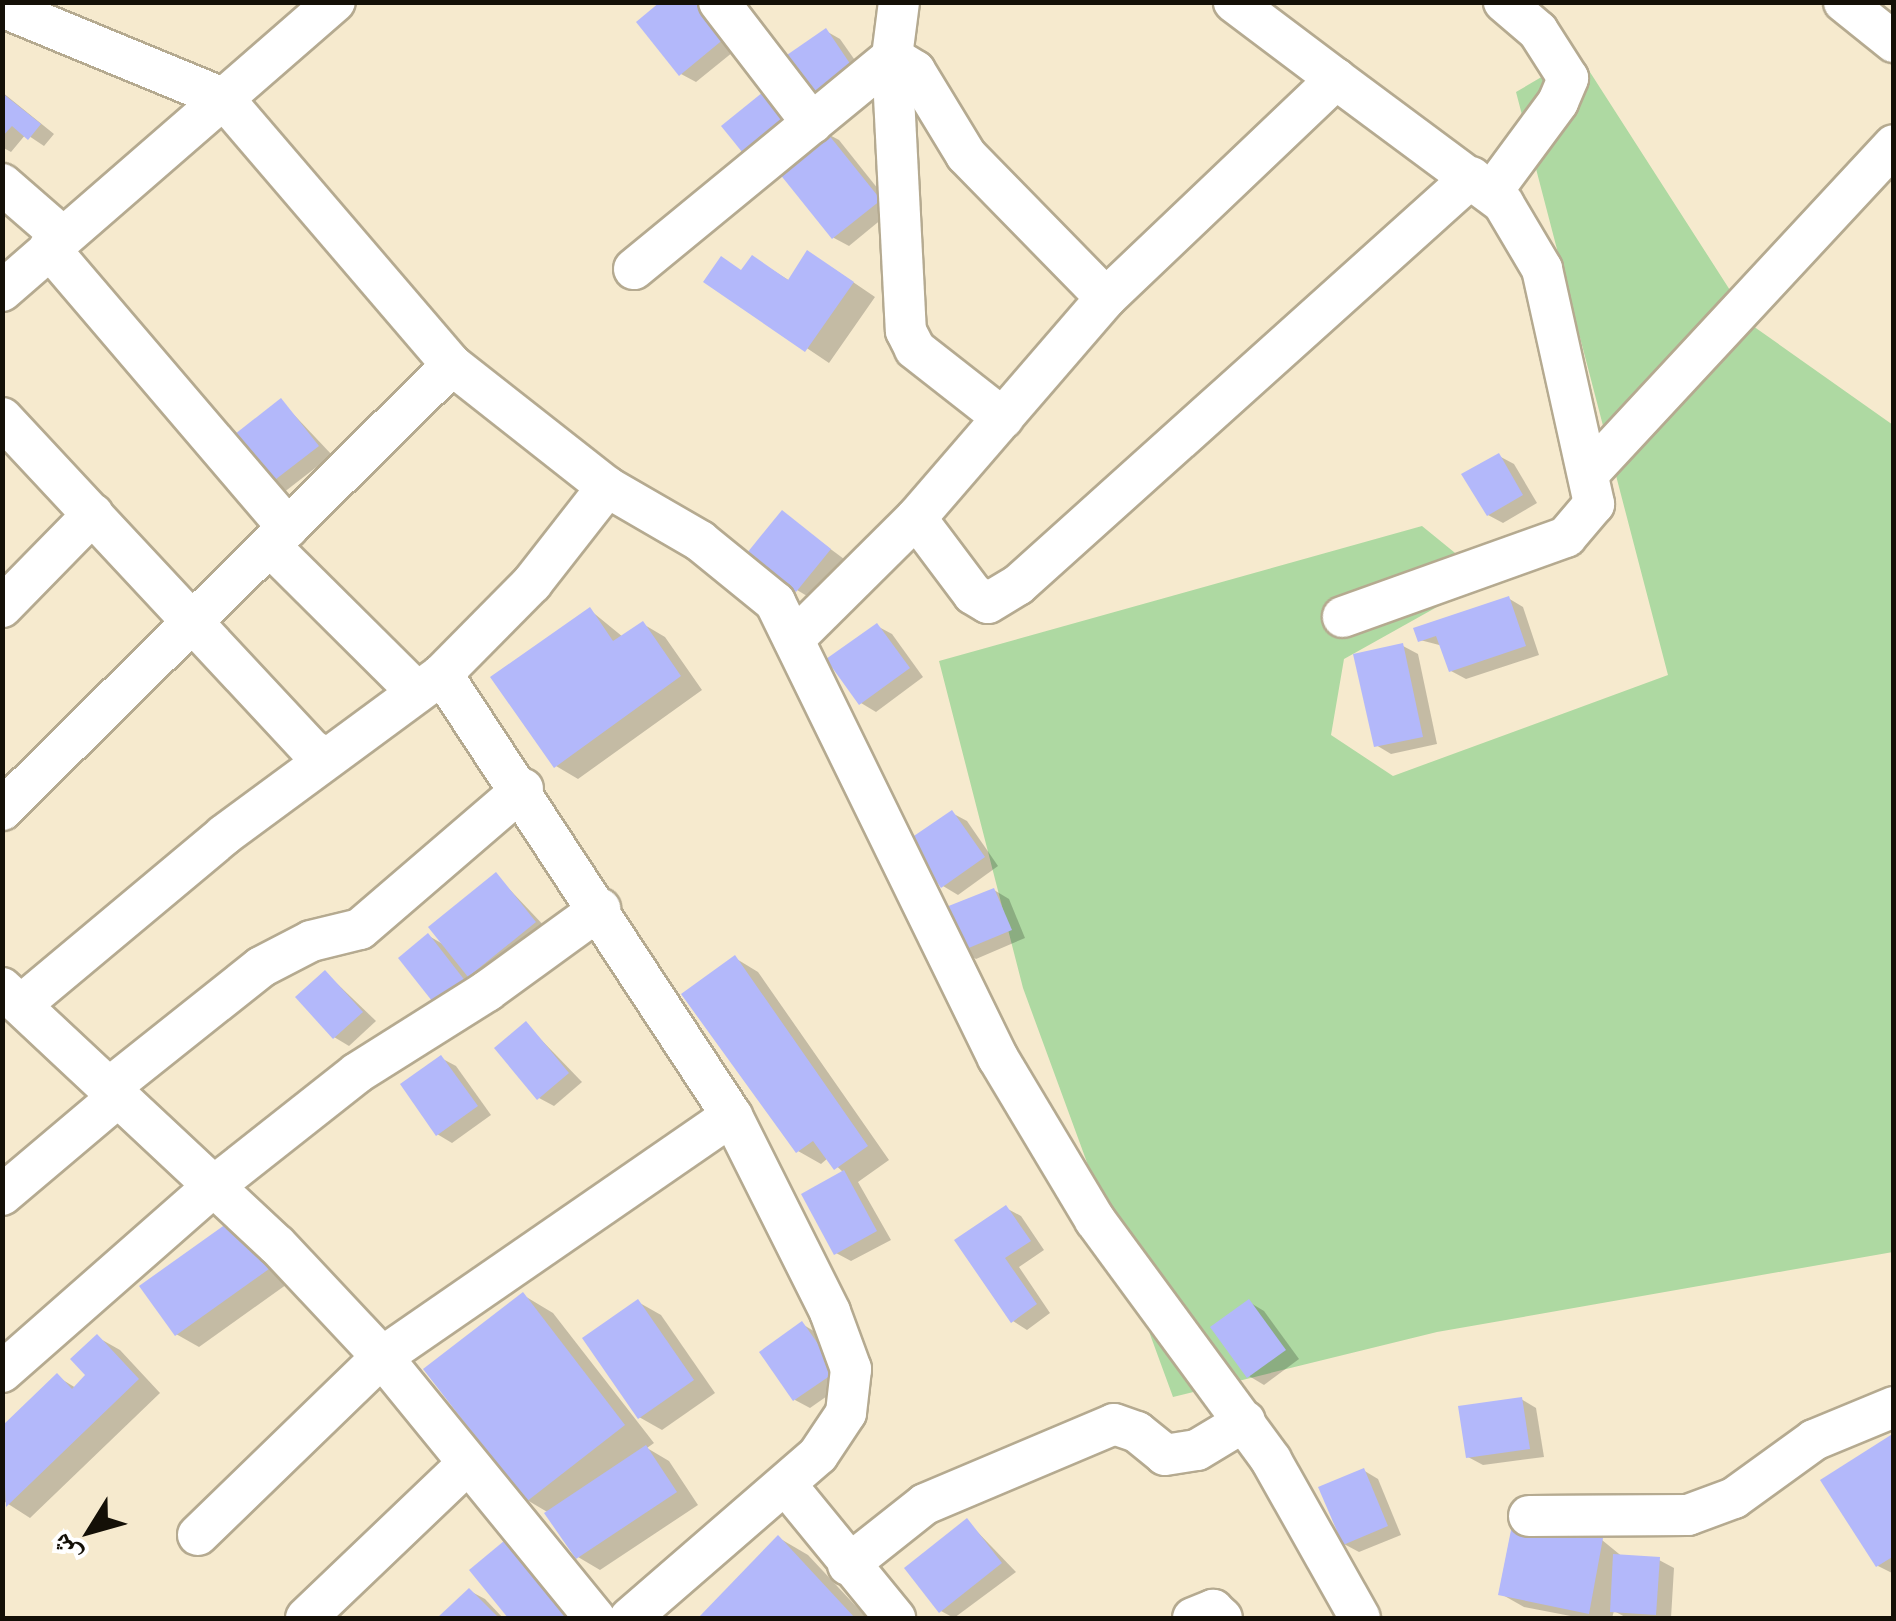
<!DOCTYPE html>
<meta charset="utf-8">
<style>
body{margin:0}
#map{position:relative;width:1896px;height:1621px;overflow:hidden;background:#f6eace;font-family:Karla,"Noto Naskh Arabic",sans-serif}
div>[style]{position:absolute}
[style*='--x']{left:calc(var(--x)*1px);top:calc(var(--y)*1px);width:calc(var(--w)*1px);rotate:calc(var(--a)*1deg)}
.green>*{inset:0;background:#aed9a2}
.shadow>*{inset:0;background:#0003}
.building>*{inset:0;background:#b3b8fa}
.roads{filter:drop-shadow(2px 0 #b5aa90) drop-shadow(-2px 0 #b5aa90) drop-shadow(0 2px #b5aa90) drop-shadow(0 -2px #b5aa90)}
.minor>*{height:40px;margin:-20px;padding:0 20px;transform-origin:20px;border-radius:20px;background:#fff}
span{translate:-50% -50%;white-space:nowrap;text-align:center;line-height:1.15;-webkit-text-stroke:8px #fff;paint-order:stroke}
.frame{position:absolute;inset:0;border:5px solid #141007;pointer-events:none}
.north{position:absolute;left:40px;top:1481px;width:100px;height:100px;-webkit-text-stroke:8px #fff;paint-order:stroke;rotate:233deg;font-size:28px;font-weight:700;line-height:40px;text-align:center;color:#141007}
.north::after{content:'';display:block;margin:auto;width:35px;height:45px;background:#141007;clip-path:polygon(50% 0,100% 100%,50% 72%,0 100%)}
</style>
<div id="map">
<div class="green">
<i style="clip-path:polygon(1579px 55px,1753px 326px,1893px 425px,1893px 1252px,1437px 1332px,1173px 1397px,1023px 988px,939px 661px,1422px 526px,1487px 579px,1344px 659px,1331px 735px,1393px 776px,1668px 675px,1516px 92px)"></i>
</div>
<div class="shadow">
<i style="clip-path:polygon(664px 2px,702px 2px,738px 48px,696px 82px,681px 74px)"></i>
<i style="clip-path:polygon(826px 31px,840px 39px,871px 83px,818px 101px)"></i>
<i style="clip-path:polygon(2px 92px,54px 134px,44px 146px,26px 134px,11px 152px,2px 147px)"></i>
<i style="clip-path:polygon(824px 132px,839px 140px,894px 209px,849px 246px,834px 238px,778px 169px)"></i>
<i style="clip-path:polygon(753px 258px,790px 281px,831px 267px,875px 297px,829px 363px,707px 281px,743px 272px)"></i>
<i style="clip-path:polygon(281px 401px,332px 455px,283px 493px,269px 484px)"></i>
<i style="clip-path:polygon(1499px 456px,1514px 464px,1537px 503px,1503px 523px,1488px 515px)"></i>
<i style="clip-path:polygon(782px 513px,844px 559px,812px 599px,797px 590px)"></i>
<i style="clip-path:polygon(1508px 598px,1523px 607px,1539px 655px,1466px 679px,1451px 671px,1443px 646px,1420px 640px)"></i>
<i style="clip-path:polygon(590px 610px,623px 637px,643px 624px,665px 637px,702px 690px,578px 779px,556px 766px)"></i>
<i style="clip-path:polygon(877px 626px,892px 634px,923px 677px,876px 712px,861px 703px)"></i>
<i style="clip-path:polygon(1403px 646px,1418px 654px,1437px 744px,1391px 754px,1376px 745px)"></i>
<i style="clip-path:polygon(952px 813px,967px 821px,998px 866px,958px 895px,943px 886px)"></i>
<i style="clip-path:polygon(496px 875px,549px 931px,484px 983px,466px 973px,480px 991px,452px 1013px,429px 936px,446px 946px)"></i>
<i style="clip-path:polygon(994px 890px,1009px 899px,1025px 938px,976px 959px,961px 950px)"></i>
<i style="clip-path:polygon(735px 958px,758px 972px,889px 1160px,858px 1182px,891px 1240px,851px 1261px,836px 1253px,844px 1173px,828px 1158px,821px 1164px,798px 1151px)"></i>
<i style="clip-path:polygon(326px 973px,376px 1021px,349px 1046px,334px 1037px)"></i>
<i style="clip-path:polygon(526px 1024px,582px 1082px,554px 1106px,539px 1098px)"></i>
<i style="clip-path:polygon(441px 1058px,456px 1066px,491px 1115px,452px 1143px,437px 1134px)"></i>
<i style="clip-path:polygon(1006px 1208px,1021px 1216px,1044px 1250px,1019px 1267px,1050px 1313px,1027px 1330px,1013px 1321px,958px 1241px)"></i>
<i style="clip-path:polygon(234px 1222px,290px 1282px,199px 1347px,176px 1334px)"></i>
<i style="clip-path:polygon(523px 1295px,553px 1313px,654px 1443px,647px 1448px,669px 1461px,698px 1505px,600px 1570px,578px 1557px,549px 1513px,527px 1500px)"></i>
<i style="clip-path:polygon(638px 1302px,661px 1315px,715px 1393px,662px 1430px,639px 1417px)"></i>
<i style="clip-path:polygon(1249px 1302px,1264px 1311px,1299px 1359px,1264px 1385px,1249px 1376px)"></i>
<i style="clip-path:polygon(802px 1324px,817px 1333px,850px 1380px,810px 1408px,795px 1400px)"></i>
<i style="clip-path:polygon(97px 1337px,120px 1350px,160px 1393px,30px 1518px,2px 1500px,2px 1430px,58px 1377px,76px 1388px,89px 1375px)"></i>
<i style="clip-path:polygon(1521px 1399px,1536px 1408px,1544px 1457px,1483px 1465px,1468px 1457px)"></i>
<i style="clip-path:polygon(1894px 1436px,1894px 1574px,1878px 1566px)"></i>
<i style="clip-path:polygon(1363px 1470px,1378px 1479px,1401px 1535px,1359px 1552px,1344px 1544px)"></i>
<i style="clip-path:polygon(967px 1521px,1016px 1572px,954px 1618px,941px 1611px)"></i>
<i style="clip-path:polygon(779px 1538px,808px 1555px,867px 1618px,701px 1618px)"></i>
<i style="clip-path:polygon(1602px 1540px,1624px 1558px,1659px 1560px,1674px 1568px,1671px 1618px,1627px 1618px,1614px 1611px,1612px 1618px,1581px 1618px,1524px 1607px,1501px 1594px)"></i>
<i style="clip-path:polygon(470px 1591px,485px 1599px,503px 1618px,441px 1618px)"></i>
</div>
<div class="building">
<i style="clip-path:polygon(660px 2px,696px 2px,725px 38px,679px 76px,636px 22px)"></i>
<i style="clip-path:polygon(826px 28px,857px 74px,816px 103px,784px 57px)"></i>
<i style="clip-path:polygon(773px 84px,803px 122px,751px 163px,721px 126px)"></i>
<i style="clip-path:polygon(2px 93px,41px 124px,28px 140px,12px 126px,2px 137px)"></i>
<i style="clip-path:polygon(824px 129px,881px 200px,832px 239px,775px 168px)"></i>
<i style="clip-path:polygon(807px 250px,854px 282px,805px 352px,703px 282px,721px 256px,741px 270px,752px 255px,788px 280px)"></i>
<i style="clip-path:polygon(281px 398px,319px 446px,267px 486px,230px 438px)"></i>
<i style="clip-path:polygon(1499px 453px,1523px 495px,1487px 516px,1461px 474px)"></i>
<i style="clip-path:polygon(782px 510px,831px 549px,796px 592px,747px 553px)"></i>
<i style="clip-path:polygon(1509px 596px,1526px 646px,1449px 672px,1436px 636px,1418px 642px,1413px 628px)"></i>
<i style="clip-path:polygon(590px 607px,613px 641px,643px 621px,681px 676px,554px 768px,490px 677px)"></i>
<i style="clip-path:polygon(877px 623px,910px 668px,859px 705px,826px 659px)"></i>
<i style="clip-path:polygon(1403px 643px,1423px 737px,1374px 747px,1353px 654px)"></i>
<i style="clip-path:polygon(952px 810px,985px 857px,941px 888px,908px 840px)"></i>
<i style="clip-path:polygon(496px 872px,536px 922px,468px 977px,428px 927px)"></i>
<i style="clip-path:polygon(994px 888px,1012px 930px,959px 952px,941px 909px)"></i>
<i style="clip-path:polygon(428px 933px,466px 982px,436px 1006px,398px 958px)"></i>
<i style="clip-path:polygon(735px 955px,868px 1146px,834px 1170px,813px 1141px,796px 1153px,681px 994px)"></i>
<i style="clip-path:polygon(325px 970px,363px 1012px,333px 1039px,295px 997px)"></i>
<i style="clip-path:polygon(526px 1021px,569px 1073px,537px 1100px,494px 1048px)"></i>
<i style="clip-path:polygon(441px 1055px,478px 1106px,436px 1136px,400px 1084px)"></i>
<i style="clip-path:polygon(844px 1170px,877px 1231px,834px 1255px,801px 1194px)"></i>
<i style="clip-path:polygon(1006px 1205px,1031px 1241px,1005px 1258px,1037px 1304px,1011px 1323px,954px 1240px)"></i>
<i style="clip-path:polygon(233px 1219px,269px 1269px,175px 1336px,139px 1286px)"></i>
<i style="clip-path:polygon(523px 1292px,625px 1425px,526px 1502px,423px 1369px)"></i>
<i style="clip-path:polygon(638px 1299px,694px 1380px,638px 1419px,582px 1338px)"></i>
<i style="clip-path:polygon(1249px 1299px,1286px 1350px,1247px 1378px,1210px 1327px)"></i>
<i style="clip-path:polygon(802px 1321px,837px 1371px,793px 1401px,759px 1352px)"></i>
<i style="clip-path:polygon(97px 1334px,139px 1379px,6px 1507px,2px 1426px,57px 1373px,72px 1389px,85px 1375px,70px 1359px)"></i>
<i style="clip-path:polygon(1522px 1397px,1530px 1449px,1466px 1458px,1458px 1406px)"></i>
<i style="clip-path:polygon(1894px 1433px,1894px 1556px,1876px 1567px,1820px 1480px)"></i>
<i style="clip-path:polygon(646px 1445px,677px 1492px,576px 1559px,544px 1513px)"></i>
<i style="clip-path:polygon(1364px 1468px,1388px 1526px,1343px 1545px,1318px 1487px)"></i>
<i style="clip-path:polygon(967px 1518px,1002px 1563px,939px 1613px,904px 1568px)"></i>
<i style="clip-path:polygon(1513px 1520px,1603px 1538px,1589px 1614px,1498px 1595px)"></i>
<i style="clip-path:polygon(778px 1535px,855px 1618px,698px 1618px)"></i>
<i style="clip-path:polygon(510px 1536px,580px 1618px,508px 1618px,469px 1570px)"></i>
<i style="clip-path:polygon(1613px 1554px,1660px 1557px,1656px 1615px,1610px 1612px)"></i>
<i style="clip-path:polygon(469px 1588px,499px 1618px,437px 1618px)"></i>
</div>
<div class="roads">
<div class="minor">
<i style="--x:719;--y:2;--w:153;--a:52.5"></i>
<i style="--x:899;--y:2;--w:55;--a:97.3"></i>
<i style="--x:892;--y:57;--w:274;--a:87.1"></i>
<i style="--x:906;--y:331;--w:20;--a:63"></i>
<i style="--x:915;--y:349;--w:112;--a:38.1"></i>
<i style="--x:1844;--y:2;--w:64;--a:38.7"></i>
<i style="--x:2;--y:7;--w:239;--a:22.4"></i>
<i style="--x:223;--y:98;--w:352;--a:49.4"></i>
<i style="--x:452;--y:365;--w:197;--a:38.2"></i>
<i style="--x:607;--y:487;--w:108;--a:30.1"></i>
<i style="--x:700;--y:541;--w:97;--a:39.1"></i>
<i style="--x:775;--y:602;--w:508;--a:63.94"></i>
<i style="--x:998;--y:1058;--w:189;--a:59.1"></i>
<i style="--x:1095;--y:1220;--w:298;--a:53.7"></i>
<i style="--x:1271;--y:1460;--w:181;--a:60.6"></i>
<i style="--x:1336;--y:79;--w:208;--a:36.6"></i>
<i style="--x:1503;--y:203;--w:77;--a:59.4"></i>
<i style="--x:1542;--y:269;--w:241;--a:77.5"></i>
<i style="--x:1594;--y:504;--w:43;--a:130.3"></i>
<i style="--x:1566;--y:537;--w:237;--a:160.3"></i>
<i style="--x:2;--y:184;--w:81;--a:41"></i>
<i style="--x:1491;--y:193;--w:113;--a:-53.6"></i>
<i style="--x:1558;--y:102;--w:26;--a:-67"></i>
<i style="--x:1568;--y:78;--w:56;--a:-122.6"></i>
<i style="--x:1538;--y:31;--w:45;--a:-139.5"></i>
<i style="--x:49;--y:248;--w:368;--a:49.5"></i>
<i style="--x:634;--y:269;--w:334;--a:-39.4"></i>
<i style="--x:892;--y:57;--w:27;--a:31"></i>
<i style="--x:915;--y:71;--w:98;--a:58.7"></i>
<i style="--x:966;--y:155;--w:200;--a:45.6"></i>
<i style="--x:2;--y:291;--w:441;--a:-41"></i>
<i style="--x:2;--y:418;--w:456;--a:47"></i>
<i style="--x:313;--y:751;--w:14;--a:25"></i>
<i style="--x:1590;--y:472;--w:446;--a:-47.1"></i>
<i style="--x:916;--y:518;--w:95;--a:53.1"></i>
<i style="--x:973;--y:594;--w:17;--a:31"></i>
<i style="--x:988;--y:603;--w:35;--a:-31"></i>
<i style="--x:1018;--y:585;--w:610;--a:-41.95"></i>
<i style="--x:270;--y:546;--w:207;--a:44.8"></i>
<i style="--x:2;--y:607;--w:130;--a:-45.6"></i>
<i style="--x:794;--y:639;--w:172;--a:-44.8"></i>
<i style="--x:916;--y:518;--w:291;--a:-49.2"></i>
<i style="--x:1106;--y:298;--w:318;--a:-43.6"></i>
<i style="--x:1336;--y:79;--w:128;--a:-143"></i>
<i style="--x:442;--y:674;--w:529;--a:56.73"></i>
<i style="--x:732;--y:1116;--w:219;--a:63.4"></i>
<i style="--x:830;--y:1312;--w:61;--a:69.8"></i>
<i style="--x:851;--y:1369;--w:44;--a:96.5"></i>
<i style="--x:846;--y:1413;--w:50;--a:123.7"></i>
<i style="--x:818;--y:1455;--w:249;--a:139.1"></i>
<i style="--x:2;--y:810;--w:633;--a:-44.68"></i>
<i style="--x:2;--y:988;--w:376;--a:43.1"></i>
<i style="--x:277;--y:1245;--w:154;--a:46.8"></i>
<i style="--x:382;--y:1357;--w:337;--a:50.8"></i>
<i style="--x:21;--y:1005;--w:265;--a:-39.9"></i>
<i style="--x:224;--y:835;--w:271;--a:-36.4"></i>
<i style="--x:442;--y:674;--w:128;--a:-45.3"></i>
<i style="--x:532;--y:583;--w:122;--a:-52"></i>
<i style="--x:109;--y:1088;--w:194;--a:-38.5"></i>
<i style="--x:261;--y:967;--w:56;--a:-27.5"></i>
<i style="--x:311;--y:941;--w:50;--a:-13.8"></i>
<i style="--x:360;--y:929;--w:215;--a:-40.7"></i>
<i style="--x:2;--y:1195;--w:153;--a:-40.2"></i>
<i style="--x:2;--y:1372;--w:282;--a:-41.3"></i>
<i style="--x:214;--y:1186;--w:182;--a:-38.3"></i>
<i style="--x:357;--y:1073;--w:154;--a:-32.2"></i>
<i style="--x:487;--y:991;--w:140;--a:-36"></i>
<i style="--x:787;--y:1486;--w:171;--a:50.7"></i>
<i style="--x:1529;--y:1516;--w:159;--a:-0.4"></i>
<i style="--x:1688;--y:1515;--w:49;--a:-20.3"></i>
<i style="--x:1734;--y:1498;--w:99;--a:-35.9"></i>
<i style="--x:1814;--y:1440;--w:87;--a:-22.4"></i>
<i style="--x:198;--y:1535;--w:256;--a:-44.1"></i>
<i style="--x:382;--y:1357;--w:425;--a:-34.6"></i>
<i style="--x:848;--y:1565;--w:98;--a:-38.4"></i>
<i style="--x:925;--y:1504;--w:205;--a:-22.9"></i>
<i style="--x:1114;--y:1424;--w:24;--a:19"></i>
<i style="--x:1137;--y:1432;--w:36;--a:39"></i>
<i style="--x:1165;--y:1455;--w:32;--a:-9"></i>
<i style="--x:1197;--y:1450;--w:56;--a:-31.1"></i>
<i style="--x:306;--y:1618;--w:223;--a:-43.7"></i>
<i style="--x:1193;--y:1618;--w:22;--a:-22"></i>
<i style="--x:1213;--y:1610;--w:12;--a:42"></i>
</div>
</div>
<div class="frame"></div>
<div class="north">ش</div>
</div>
